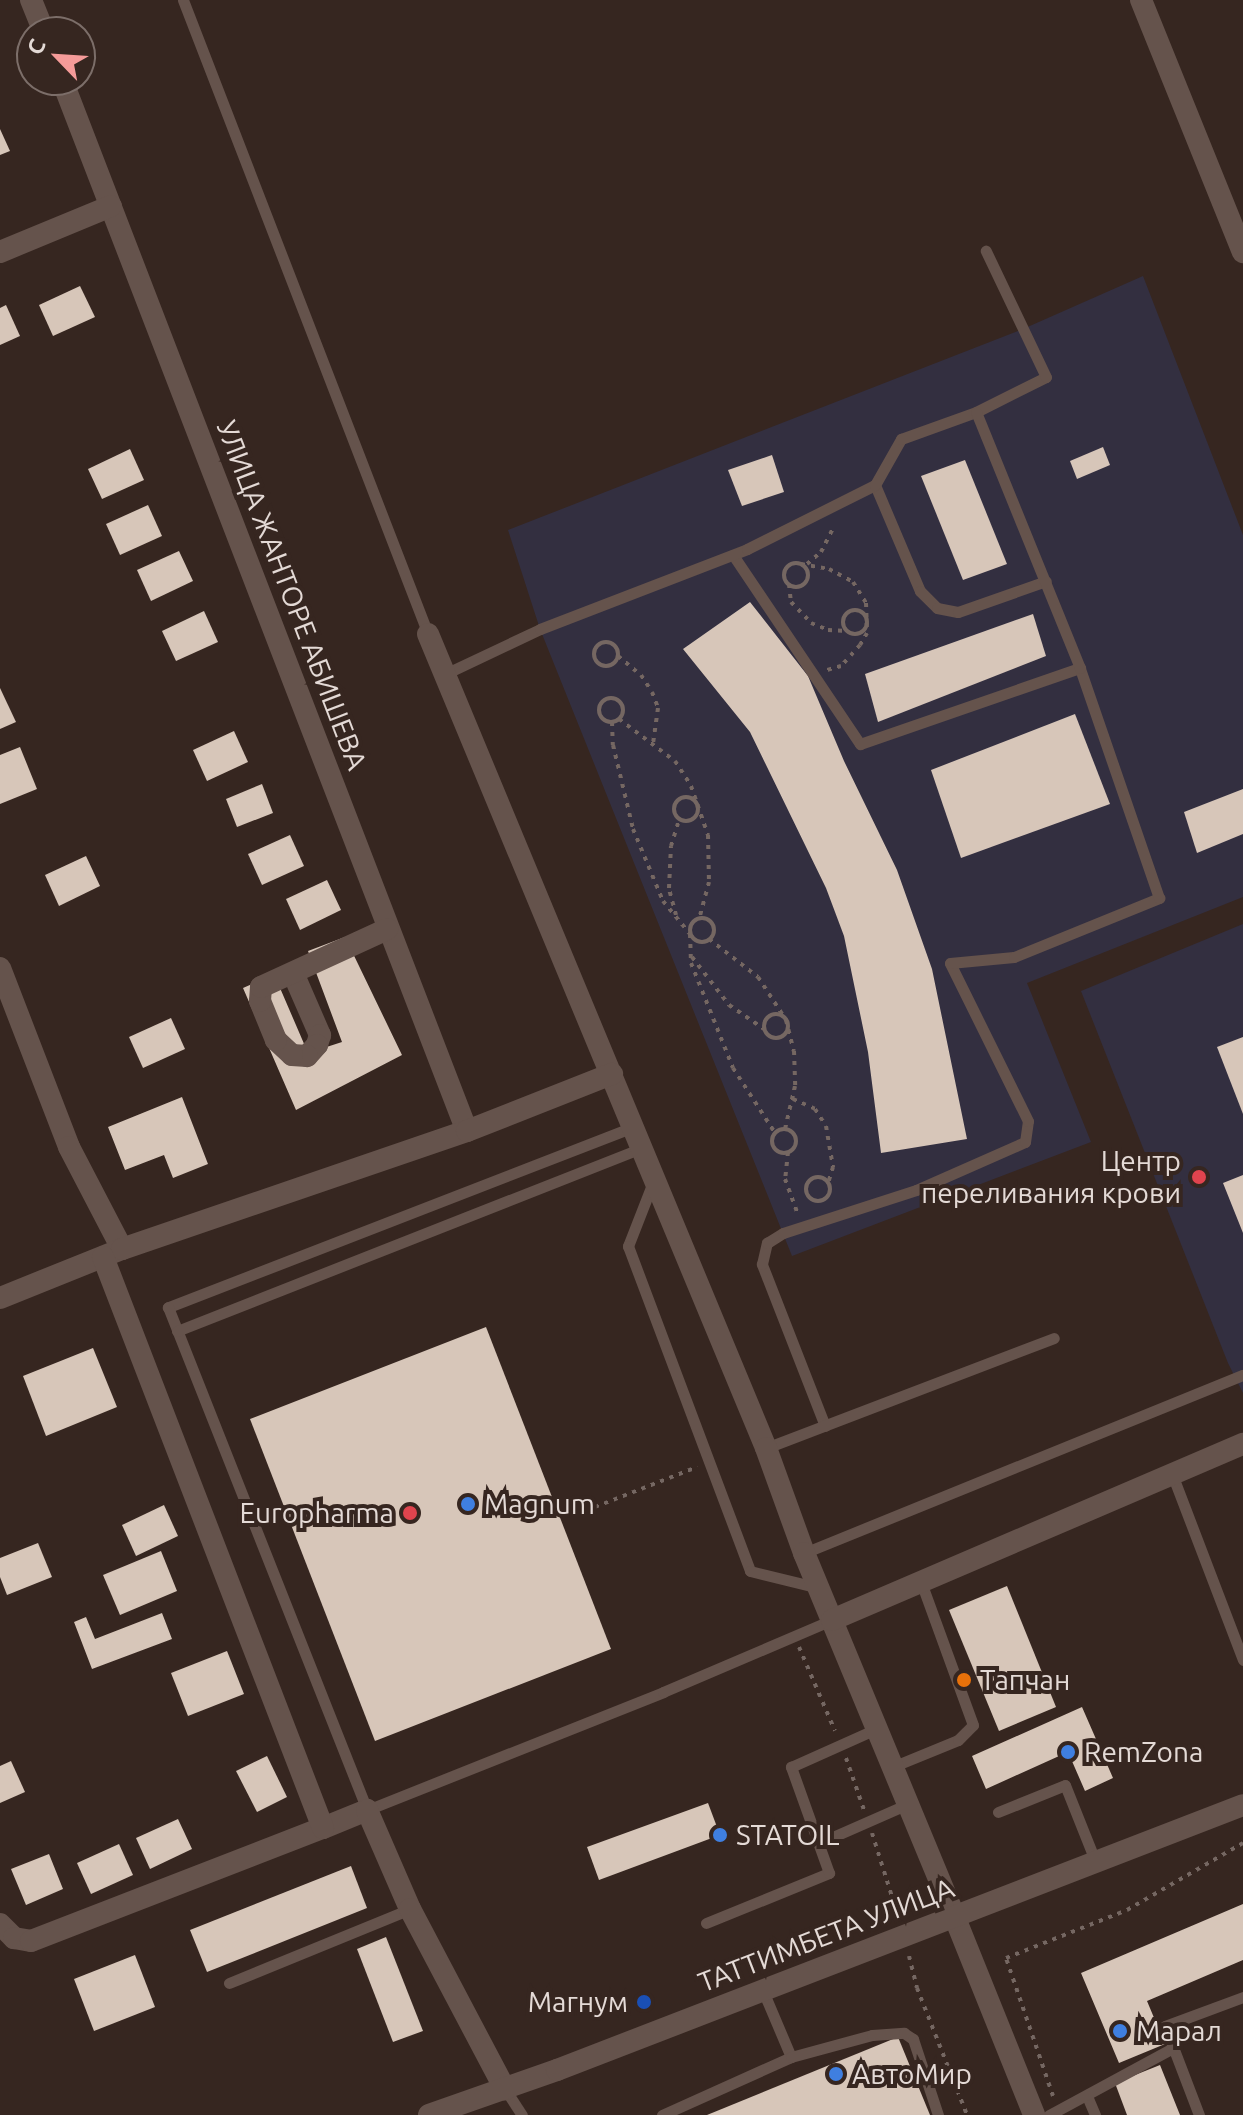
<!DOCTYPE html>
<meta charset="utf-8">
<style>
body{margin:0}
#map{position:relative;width:1243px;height:2115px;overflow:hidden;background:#362620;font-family:Ubuntu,sans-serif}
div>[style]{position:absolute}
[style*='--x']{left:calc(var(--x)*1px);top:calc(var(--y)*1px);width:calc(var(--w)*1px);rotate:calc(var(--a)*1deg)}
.medical>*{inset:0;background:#332f40}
.building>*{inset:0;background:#d7c6b9}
.path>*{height:4px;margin-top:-2px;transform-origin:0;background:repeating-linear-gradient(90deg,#756762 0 4px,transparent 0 10px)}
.path>.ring{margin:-2px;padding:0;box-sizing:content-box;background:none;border:4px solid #756762;border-radius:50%}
.service>*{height:11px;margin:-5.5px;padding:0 5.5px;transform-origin:5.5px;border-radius:5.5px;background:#65534c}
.minor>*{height:22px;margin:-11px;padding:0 11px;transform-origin:11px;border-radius:11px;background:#65534c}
.tertiary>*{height:22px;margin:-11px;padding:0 11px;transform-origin:11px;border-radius:11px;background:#65534c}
.secondary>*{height:22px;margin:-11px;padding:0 11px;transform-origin:11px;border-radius:11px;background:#65534c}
.dots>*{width:22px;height:22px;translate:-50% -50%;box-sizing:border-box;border:4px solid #362620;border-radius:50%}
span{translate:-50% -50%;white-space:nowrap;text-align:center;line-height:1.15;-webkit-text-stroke:8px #362620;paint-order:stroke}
.street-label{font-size:28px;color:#e4dad6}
.poi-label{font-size:28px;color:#e4dad6}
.right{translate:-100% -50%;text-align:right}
.left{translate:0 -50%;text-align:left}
.north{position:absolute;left:16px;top:16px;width:80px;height:80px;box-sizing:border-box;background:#362620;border:2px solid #7c6e69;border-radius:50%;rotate:295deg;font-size:22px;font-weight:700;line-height:32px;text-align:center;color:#e4dad6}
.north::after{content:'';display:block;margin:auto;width:28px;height:36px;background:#f59b99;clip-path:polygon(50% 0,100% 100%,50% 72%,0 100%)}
</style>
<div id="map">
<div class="medical">
<i style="clip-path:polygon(1143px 276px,1243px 535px,1243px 897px,1027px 983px,1091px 1142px,792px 1256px,540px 629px,508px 530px,1023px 329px)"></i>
<i style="clip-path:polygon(1243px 924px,1243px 1393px,1228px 1363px,1081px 991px)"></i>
</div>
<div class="building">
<i style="clip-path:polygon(0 129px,10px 151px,0 155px)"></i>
<i style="clip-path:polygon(80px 286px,95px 317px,53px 336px,39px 305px)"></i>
<i style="clip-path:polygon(6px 305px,20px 336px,0 345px,0 308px)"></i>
<i style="clip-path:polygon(1103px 447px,1110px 465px,1077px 479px,1070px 461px)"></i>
<i style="clip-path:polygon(130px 449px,144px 480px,102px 499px,88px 469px)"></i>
<i style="clip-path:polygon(772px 455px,784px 492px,742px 506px,728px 470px)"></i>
<i style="clip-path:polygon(965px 460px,1007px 564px,963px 580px,921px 476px)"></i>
<i style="clip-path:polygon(148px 505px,162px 536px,120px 555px,106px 524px)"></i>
<i style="clip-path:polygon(179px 551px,193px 581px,151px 601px,137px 570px)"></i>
<i style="clip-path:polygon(750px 602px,808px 676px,844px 761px,897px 870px,932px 969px,967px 1139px,881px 1153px,868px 1052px,844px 936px,826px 888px,750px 732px,683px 649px)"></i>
<i style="clip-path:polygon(204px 611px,218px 642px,176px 661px,162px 631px)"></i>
<i style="clip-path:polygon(1033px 614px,1046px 656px,878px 722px,865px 674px)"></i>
<i style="clip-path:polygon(0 688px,16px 722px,0 729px)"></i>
<i style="clip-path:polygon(1075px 714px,1110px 804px,961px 858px,931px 770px)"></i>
<i style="clip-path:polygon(234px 731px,248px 762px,207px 781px,193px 750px)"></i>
<i style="clip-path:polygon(20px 747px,37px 789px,0 804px,0 755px)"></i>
<i style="clip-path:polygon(262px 784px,273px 813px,237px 827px,226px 799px)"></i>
<i style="clip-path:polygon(1243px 789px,1243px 834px,1197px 853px,1184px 812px)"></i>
<i style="clip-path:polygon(290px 835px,304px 866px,262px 885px,248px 854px)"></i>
<i style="clip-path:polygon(86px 856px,100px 886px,59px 906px,45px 875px)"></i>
<i style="clip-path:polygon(327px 880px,341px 910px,300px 930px,286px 899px)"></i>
<i style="clip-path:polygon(345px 937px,402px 1055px,296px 1110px,243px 988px,274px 974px,308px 1053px,342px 1042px,308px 951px)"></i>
<i style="clip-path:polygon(171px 1018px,185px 1049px,143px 1068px,129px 1037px)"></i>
<i style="clip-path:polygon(1243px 1037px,1243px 1114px,1217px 1047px)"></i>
<i style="clip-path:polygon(182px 1097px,208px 1164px,173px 1178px,164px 1155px,125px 1170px,108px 1127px)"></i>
<i style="clip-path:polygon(1243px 1175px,1243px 1233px,1223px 1183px)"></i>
<i style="clip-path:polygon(486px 1327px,611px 1649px,375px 1741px,250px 1419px)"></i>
<i style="clip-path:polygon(93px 1348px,117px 1407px,46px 1436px,23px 1376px)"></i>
<i style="clip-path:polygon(164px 1505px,178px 1536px,136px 1556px,122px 1525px)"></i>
<i style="clip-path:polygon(38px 1543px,52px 1577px,7px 1595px,0 1577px,0 1558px)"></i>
<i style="clip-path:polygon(161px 1551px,177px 1591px,120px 1615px,103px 1575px)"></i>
<i style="clip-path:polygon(1007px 1586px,1056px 1707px,999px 1731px,949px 1610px)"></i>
<i style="clip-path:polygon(162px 1613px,172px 1639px,92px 1669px,74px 1622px,86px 1617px,95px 1639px)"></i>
<i style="clip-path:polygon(227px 1651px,244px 1694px,188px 1716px,171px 1673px)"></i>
<i style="clip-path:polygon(1082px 1707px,1113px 1778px,1085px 1791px,1068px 1752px,986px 1789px,972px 1756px)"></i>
<i style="clip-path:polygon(267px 1756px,287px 1797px,257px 1812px,236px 1771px)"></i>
<i style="clip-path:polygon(11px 1761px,25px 1792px,0 1803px,0 1766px)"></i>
<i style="clip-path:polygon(708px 1803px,720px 1835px,599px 1880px,587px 1847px)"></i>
<i style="clip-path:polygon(178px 1819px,192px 1849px,150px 1869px,136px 1838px)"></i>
<i style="clip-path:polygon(119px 1844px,133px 1875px,91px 1894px,77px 1863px)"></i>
<i style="clip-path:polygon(49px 1854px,63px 1889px,26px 1905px,11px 1869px)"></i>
<i style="clip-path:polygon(351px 1866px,367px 1908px,207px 1972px,190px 1930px)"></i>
<i style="clip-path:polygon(1243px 1904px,1243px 1960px,1147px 2001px,1165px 2044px,1119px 2063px,1081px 1973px)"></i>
<i style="clip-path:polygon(386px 1937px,423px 2031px,393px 2042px,357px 1949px)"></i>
<i style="clip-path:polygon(135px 1955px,155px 2007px,94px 2031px,74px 1979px)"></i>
<i style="clip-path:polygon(898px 2037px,930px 2115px,707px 2115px)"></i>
<i style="clip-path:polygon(1160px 2065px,1180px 2115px,1127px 2115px,1115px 2083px)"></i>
</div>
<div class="path">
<i class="ring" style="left:784px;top:563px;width:20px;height:20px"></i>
<i style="--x:801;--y:564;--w:28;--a:10"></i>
<i style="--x:829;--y:569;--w:27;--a:28"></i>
<i style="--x:853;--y:582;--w:25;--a:58"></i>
<i style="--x:866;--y:603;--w:30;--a:88"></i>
<i style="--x:867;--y:633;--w:14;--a:120"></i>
<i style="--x:860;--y:645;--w:28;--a:132"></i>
<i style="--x:841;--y:666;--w:15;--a:164"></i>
<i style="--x:807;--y:564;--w:18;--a:-41"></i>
<i style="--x:821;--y:552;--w:27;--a:-63"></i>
<i style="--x:789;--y:584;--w:18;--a:84"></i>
<i style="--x:791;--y:602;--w:29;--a:46"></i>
<i style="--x:811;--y:623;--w:18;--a:22"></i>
<i style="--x:828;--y:630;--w:19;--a:3"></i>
<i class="ring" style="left:843px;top:610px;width:20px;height:20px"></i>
<i class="ring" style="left:594px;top:642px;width:20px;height:20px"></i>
<i style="--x:618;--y:656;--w:30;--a:40"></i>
<i style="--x:641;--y:675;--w:20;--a:57"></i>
<i style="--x:652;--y:692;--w:17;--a:69"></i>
<i style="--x:658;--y:708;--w:36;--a:98"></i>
<i class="ring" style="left:599px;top:698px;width:20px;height:20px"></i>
<i style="--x:619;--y:719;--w:70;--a:36.9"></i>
<i style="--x:675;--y:761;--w:30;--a:57"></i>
<i style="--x:691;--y:786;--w:52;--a:70.9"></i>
<i style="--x:708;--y:835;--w:47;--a:88.8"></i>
<i style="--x:709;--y:882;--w:38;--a:105"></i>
<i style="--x:612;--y:722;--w:23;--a:88"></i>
<i style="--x:613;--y:745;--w:86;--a:76.6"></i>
<i style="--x:633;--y:829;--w:78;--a:67.4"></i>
<i style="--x:663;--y:901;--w:43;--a:50.7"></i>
<i style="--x:690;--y:934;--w:29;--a:88"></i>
<i style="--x:691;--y:963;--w:113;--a:68.2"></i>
<i style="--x:733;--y:1068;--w:77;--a:57.1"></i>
<i class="ring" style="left:674px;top:797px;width:20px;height:20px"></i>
<i style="--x:676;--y:915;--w:28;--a:-105"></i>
<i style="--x:669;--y:888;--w:42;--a:-87.3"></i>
<i style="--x:671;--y:846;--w:28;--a:-73"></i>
<i class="ring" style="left:690px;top:918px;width:20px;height:20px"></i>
<i style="--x:709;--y:939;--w:62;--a:37.8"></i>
<i style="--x:758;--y:977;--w:51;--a:56.9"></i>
<i style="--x:786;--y:1020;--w:32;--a:76"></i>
<i style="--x:794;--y:1051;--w:35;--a:88"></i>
<i style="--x:795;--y:1086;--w:44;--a:103.1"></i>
<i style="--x:692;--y:957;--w:61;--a:52.4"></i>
<i style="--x:729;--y:1005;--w:42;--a:34.4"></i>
<i class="ring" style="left:764px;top:1014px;width:20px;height:20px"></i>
<i style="--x:793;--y:1099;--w:24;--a:24"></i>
<i style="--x:815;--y:1109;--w:20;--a:57"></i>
<i style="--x:826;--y:1126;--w:42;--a:80.3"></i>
<i style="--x:833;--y:1167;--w:17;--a:107"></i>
<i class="ring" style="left:772px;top:1129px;width:20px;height:20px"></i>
<i style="--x:788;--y:1152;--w:27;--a:96"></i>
<i style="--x:785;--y:1179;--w:35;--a:70"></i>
<i class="ring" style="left:806px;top:1177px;width:20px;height:20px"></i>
<i style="--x:595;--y:1507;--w:110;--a:-21.4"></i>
<i style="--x:799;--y:1647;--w:91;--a:66.8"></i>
<i style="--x:846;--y:1758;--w:55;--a:70.9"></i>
<i style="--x:872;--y:1833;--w:87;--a:72.6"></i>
<i style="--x:909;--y:1956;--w:33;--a:76"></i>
<i style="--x:917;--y:1988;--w:136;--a:68.5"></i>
<i style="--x:1053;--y:2096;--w:146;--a:-108.8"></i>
<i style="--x:1006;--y:1958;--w:130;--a:-21.6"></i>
<i style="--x:1127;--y:1910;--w:134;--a:-30"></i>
</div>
<div class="service">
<i style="--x:183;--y:0;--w:680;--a:68.87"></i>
<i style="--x:875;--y:485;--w:115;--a:67"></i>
<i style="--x:920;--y:591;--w:24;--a:45"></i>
<i style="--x:937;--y:608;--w:21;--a:11"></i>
<i style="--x:958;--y:612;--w:93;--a:-19.4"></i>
<i style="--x:733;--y:555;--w:228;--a:56.1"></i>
<i style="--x:860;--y:744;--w:233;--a:-19.1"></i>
<i style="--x:445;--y:674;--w:105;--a:-25.3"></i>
<i style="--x:540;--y:629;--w:222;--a:-21.1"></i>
<i style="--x:747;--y:549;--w:143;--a:-26.6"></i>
<i style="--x:875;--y:485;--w:53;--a:-60.5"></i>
<i style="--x:901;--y:439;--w:80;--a:-19.8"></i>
<i style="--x:976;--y:412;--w:78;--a:-26.6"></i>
<i style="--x:1046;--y:377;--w:140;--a:-115.5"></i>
<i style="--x:633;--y:1127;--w:499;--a:158.8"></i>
<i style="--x:168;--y:1307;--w:541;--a:68.41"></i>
<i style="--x:367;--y:1810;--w:319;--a:-21.7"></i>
<i style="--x:663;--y:1692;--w:184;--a:-23.1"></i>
<i style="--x:653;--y:1182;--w:69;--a:111.3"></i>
<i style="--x:628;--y:1246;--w:347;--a:69.4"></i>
<i style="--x:750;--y:1571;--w:71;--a:13.8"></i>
<i style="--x:177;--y:1331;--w:500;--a:-21.5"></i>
<i style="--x:825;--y:1426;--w:174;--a:-111.3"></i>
<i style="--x:762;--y:1264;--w:22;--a:-77"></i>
<i style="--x:767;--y:1243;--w:19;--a:-32"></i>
<i style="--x:783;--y:1233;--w:140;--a:-17.9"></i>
<i style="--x:916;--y:1190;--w:119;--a:-23.8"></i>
<i style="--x:1025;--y:1142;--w:21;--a:-82"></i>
<i style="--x:1028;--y:1121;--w:176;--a:-116.3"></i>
<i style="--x:950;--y:963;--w:64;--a:-5.4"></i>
<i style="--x:1014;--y:957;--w:157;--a:-22.1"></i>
<i style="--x:1159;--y:898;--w:243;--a:-109"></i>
<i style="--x:1080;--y:668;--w:276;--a:-112.1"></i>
<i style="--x:766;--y:1448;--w:308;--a:-20.9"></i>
<i style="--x:1172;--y:1474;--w:199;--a:69.1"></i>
<i style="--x:804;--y:1553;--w:474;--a:-22.1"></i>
<i style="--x:892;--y:1767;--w:71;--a:-22.2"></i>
<i style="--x:958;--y:1740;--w:21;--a:-45"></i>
<i style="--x:973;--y:1725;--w:152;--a:-110"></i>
<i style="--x:998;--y:1812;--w:72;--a:-21.9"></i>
<i style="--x:1065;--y:1785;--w:84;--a:68.3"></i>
<i style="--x:819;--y:1843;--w:97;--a:-23.7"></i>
<i style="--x:706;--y:1923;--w:133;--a:-22.1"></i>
<i style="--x:829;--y:1873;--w:113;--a:-109.7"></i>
<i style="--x:791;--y:1767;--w:93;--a:-24.1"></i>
<i style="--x:229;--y:1983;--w:196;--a:-22.2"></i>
<i style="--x:763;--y:1991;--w:72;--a:67"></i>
<i style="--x:505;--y:2089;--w:31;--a:57"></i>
<i style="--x:1087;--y:2096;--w:21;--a:67"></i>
<i style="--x:662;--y:2115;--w:141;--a:-24.2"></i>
<i style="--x:791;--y:2057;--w:84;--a:-15.2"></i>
<i style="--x:872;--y:2035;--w:32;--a:-4"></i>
<i style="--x:904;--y:2033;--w:11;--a:34"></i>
<i style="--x:913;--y:2039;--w:80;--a:71.8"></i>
<i style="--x:1049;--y:2115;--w:141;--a:-28.4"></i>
<i style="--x:1199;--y:2115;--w:95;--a:-110.9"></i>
<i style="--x:1165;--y:2026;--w:83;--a:-20.4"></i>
</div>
<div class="minor">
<i style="--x:31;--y:0;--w:35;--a:68"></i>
<i style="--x:1141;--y:0;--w:272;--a:68"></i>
<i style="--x:62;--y:80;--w:1126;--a:68.93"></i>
<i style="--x:0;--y:252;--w:120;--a:-22.5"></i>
<i style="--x:428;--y:634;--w:881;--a:67.45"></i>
<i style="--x:766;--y:1448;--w:112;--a:70.1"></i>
<i style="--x:804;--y:1553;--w:395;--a:67.5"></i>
<i style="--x:0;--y:968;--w:192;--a:68.9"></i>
<i style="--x:69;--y:1147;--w:115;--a:62.5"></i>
<i style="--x:293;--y:973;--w:68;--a:66.5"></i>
<i style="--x:320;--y:1035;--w:10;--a:107"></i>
<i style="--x:317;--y:1045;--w:15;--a:132"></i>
<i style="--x:307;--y:1056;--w:15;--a:-176"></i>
<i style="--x:292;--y:1055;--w:22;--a:-137"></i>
<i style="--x:276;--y:1040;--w:42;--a:-112.3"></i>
<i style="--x:260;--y:1001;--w:14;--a:-86"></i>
<i style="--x:261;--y:987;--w:139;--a:-24.7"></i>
<i style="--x:0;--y:1298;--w:131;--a:-21.9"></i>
<i style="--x:122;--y:1249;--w:365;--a:-18.9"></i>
<i style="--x:467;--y:1131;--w:156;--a:-21.5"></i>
<i style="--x:832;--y:1620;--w:447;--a:-23.2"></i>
<i style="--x:323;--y:1828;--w:48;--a:-22.2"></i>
<i style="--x:367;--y:1810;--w:108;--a:66.5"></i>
<i style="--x:410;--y:1909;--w:204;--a:62.2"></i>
<i style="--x:0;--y:1924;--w:20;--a:45"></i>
<i style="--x:14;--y:1938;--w:17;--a:10"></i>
<i style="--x:31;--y:1941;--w:313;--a:-21.2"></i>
<i style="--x:323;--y:1828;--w:612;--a:-111.07"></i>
</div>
<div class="tertiary">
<i style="--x:955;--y:1918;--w:212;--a:68.1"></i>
</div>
<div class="secondary">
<i style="--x:429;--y:2115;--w:136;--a:-19.4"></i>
<i style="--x:557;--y:2070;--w:735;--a:-21.12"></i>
</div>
<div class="dots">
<i style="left:1199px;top:1177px;background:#e0444e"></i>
<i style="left:468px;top:1504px;background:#3f7fe0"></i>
<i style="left:410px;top:1513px;background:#e0444e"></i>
<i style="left:964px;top:1680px;background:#e8710a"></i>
<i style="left:1068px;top:1752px;background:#3f7fe0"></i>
<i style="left:720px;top:1835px;background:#3f7fe0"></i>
<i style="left:644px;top:2002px;background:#1a4fb4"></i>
<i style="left:1120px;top:2031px;background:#3f7fe0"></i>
<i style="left:836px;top:2074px;background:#3f7fe0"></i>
</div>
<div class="street-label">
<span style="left:292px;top:595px;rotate:69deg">УЛИЦА ЖАНТОРЕ АБИШЕВА</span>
<span style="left:826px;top:1935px;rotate:-21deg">ТАТТИМБЕТА УЛИЦА</span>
</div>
<div class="poi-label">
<span class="right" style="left:1181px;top:1177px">Центр<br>переливания крови</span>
<span class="left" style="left:484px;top:1504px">Magnum</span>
<span class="right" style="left:394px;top:1513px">Europharma</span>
<span class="left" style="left:980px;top:1680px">Тапчан</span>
<span class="left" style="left:1084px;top:1752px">RemZona</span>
<span class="left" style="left:736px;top:1835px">STATOIL</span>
<span class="right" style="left:628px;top:2002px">Магнум</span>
<span class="left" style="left:1136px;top:2031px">Марал</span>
<span class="left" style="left:852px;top:2074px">АвтоМир</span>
</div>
<div class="north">С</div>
</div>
